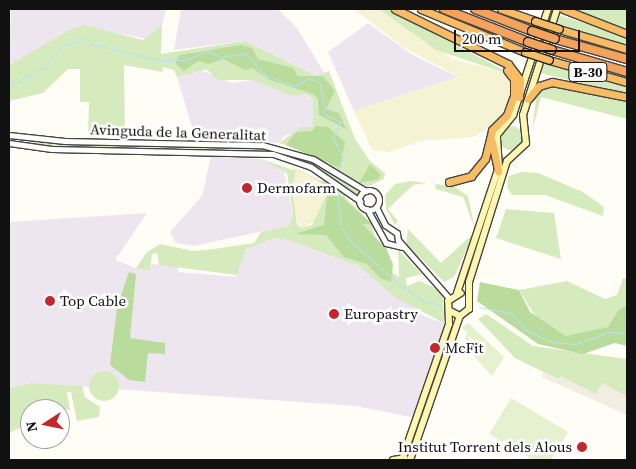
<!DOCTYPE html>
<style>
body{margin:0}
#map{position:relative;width:636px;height:469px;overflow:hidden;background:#fffdf5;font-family:"Source Serif 4",serif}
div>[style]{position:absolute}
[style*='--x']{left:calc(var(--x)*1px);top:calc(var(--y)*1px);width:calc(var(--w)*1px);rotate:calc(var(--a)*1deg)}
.industrial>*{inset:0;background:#eee6ef}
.farmland>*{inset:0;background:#f6f3d4}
.green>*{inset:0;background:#d5ebbd}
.round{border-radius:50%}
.forest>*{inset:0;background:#b9dc9c}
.pitch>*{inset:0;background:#e6f2cf}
.plaza>*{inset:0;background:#f1ede2}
.stream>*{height:1px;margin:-0.5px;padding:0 0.5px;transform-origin:0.5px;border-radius:0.5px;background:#b9e0f7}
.roads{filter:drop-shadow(1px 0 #444) drop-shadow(-1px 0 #444) drop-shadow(0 1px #444) drop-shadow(0 -1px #444)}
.tertiary>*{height:5px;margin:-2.5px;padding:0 2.5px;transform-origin:2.5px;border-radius:2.5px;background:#fff}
.tertiary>.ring{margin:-2.5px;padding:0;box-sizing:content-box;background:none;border:5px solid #fff;border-radius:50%}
.secondary>*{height:6px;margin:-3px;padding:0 3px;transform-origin:3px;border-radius:3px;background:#fff6b0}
.trunk>*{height:7px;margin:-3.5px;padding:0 3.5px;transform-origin:3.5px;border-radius:3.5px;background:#f7bc64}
.motorway>*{height:8px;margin:-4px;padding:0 4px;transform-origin:4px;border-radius:4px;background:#f5a25d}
.bridges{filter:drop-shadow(1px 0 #222) drop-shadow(-1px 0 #222) drop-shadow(0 1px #222) drop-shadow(0 -1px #222)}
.trunk-bridge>*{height:7px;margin:-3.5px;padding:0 3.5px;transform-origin:3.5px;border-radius:3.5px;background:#f7bc64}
.motorway-bridge>*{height:8px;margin:-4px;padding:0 4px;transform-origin:4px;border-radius:4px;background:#f5a25d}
.dots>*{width:14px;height:14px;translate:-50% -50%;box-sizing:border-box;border:2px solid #fff;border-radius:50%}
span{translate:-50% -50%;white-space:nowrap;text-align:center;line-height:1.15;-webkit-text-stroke:5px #fff;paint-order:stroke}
.shield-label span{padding:1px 4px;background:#fff;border:1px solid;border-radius:4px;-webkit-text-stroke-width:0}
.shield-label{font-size:14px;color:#111;font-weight:700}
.street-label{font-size:15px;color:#111}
.poi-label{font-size:15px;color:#111}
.left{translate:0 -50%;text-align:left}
.right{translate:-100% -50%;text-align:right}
.frame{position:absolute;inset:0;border:10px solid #111;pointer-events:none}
.north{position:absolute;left:20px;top:399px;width:50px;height:50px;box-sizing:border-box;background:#fff;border:1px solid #a0a0a0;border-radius:50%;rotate:259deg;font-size:14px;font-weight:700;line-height:20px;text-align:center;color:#111}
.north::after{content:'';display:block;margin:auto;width:18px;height:22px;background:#c4262e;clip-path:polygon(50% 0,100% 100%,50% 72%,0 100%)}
.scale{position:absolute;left:454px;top:30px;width:126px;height:22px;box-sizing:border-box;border:2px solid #111;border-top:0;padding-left:6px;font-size:15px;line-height:18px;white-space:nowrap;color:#111;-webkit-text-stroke:4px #fff;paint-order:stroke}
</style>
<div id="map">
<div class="industrial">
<i style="clip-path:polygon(11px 9px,166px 9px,162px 25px,148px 39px,80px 26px,9px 65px)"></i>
<i style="clip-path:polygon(181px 9px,278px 9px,297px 28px,325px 74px,317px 76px,245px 41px,174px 50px)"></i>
<i style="clip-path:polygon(368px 23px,411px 54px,458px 77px,354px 111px,328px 52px)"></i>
<i style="clip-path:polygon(199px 69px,232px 83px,252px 80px,291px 96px,306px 94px,313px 99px,313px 127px,284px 136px,279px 143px,195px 137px,177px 77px)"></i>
<i style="clip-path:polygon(211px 156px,261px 159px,283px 168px,293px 214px,288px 226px,194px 246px,176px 243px,170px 232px,202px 196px)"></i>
<i style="clip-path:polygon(147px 213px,115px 260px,136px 268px,150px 269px,151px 264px,178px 266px,178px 272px,236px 277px,246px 249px,275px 238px,288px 240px,359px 266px,424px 316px,444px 323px,447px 326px,416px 418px,356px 406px,31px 383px,9px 388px,9px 222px)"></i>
</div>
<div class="farmland">
<i style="clip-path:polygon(354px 9px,379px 9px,453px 59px,506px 73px,512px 83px,508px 106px,491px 126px,474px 137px,420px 141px,390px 152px,372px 150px,354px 111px,459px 77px,402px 46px)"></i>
<i style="clip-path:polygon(292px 166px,319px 181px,326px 196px,316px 220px,306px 227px,301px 228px,296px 218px)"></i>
</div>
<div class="green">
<i style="clip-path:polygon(379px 9px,389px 9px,507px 72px,512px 83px,505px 73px,436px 50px)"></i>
<i style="clip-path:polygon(568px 9px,627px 9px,627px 30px,601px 21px)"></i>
<i style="clip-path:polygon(558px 15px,627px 36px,627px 45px,555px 23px)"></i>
<i style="clip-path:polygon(162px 25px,161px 54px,245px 41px,317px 76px,329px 71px,355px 139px,370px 161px,385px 173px,384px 179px,367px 187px,345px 175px,345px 183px,360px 192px,358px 196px,345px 187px,345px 197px,372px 224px,377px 246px,388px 252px,393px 273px,399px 277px,398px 250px,422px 274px,406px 278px,407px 286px,419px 281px,436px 288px,443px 297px,444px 323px,396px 298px,359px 266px,288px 240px,275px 238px,246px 249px,237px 275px,159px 265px,157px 253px,152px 254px,150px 270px,136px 268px,147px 252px,160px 244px,193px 251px,214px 249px,254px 243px,261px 232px,288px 226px,293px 214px,287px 173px,261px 159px,296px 171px,292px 187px,297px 224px,301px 228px,312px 225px,326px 196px,319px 181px,294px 168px,329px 184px,330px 176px,311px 164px,262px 150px,56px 147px,9px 141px,263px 147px,300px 157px,330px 172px,330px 163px,315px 154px,279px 143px,301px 127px,313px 127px,313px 99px,306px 94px,291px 96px,252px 80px,218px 80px,206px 69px,177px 77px,174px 70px,162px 67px,163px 72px,124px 65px,125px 136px,88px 137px,89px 102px,80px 102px,80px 69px,68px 69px,43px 93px,9px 101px,9px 65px,73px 28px,85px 25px,143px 40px)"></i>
<i style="clip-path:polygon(543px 62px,627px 86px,627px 94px,540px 73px)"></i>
<i style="clip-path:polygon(550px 84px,627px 100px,627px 119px,541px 97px,532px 132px,536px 100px,530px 102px,539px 89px,537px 97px,540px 88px)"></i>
<i class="round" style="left:499px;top:126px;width:24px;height:24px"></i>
<i style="clip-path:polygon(521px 172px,538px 173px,583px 192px,604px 207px,603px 216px,545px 195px,512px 195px,507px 187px,509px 176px)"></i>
<i style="clip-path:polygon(410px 181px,427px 183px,413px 185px,388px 209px,398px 221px,395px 225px,386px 209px,385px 195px,395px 184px)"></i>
<i style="clip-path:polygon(435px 184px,455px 187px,468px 196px,475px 229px,463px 197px,436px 189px)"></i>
<i style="clip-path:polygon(506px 209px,554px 213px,561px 259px,496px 238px)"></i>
<i style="clip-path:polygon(408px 229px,441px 263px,474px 233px,454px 277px,444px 282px,406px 244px)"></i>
<i style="clip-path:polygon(623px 278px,627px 279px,627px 305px,618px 310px,608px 327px,580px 336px,566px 336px,536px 317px,519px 290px,567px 281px,605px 299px,617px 295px)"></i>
<i style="clip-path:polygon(486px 314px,533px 346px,627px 359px,627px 413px,515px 358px,478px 319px)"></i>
<i class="round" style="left:89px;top:371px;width:30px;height:30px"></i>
<i style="clip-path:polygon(31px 383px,82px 386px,85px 397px,100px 407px,99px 417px,77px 421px,71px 392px,67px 392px,70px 410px,30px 409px,30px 423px,9px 433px,9px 388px)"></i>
</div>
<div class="forest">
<i style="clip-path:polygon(241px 45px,252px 48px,258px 59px,293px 68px,298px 76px,323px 76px,335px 91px,326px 109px,339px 113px,346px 129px,319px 115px,318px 99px,313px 94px,270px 80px,252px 68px,245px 70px,223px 59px,209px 64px,198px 61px,184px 71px,175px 63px,179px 55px)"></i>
<i style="clip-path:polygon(316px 126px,328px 127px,345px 142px,340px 168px,286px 145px,296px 132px,312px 131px)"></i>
<i style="clip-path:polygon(370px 164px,380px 174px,379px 179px,359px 183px)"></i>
<i style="clip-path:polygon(323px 180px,372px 224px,362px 224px,386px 248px,393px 264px,391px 282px,380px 278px,367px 264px,344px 257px,326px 235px,295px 234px,324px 225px,327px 197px)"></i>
<i style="clip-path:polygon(129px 272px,136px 274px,130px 338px,165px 343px,165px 354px,148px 353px,145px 382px,129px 380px,110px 365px,117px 307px)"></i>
<i style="clip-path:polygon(480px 282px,519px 290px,530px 312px,566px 336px,608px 327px,618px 310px,627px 305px,627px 346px,615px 343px,583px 354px,538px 344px,477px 301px)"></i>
</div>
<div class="pitch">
<i style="clip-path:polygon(468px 323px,504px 357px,492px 376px,463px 344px,467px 333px,462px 327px)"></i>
<i style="clip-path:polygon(511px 398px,568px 432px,551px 460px,533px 460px,489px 434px)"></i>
</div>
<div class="plaza">
<i style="clip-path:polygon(543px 372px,558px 380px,561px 376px,596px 394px,602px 383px,627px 396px,627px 415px,542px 377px)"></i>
</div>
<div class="stream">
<i style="--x:9;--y:87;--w:40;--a:-29.7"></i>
<i style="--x:44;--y:67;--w:26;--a:-51"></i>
<i style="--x:60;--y:47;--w:28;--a:-19"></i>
<i style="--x:86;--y:38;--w:8;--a:45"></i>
<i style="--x:92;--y:44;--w:70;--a:13.2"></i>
<i style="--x:160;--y:60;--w:26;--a:0"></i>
<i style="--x:186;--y:60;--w:23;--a:-23"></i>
<i style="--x:207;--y:51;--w:15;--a:23"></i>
<i style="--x:221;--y:57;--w:24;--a:-9"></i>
<i style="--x:245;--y:53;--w:30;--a:48"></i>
<i style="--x:265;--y:75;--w:31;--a:21"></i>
<i style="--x:294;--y:86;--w:17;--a:-28"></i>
<i style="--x:309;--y:78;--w:12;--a:24"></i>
<i style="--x:320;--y:83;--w:32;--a:81"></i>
<i style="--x:325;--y:115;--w:17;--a:25"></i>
<i style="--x:340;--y:122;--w:17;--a:114"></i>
<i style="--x:333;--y:138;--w:22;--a:63"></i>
<i style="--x:343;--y:158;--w:14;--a:115"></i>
<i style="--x:336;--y:174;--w:9;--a:84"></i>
<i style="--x:337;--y:187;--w:37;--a:85"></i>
<i style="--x:340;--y:224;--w:21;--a:59"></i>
<i style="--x:351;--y:242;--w:70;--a:41"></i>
<i style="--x:404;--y:288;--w:24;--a:33"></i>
<i style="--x:424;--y:301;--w:17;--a:13"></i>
<i style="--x:479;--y:307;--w:33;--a:11"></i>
<i style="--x:511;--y:313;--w:23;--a:49"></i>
<i style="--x:526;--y:330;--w:29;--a:25"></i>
<i style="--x:552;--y:342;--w:24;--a:5"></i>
<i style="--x:576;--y:344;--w:35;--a:-20"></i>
<i style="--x:609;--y:332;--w:18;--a:3"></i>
</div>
<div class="roads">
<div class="tertiary">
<i style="--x:9;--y:135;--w:56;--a:6.1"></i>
<i style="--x:65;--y:141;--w:197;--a:1.2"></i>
<i style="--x:262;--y:145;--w:53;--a:15.4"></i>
<i style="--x:313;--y:159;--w:62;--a:31.1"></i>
<i style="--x:9;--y:143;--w:43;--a:7.9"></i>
<i style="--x:52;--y:149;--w:221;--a:1.3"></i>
<i style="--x:273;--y:154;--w:40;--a:18.9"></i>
<i style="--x:311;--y:167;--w:60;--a:34.8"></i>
<i class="ring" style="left:359px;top:190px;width:15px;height:15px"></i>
<i style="--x:376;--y:207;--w:20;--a:63"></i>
<i style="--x:385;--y:225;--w:14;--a:34"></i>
<i style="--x:397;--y:233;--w:8;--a:83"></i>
<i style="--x:367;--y:209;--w:39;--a:61"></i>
<i style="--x:386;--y:243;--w:16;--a:14"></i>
<i style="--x:398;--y:240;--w:77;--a:48.7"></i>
</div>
<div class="secondary">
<i style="--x:457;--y:293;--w:133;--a:-71.6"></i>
<i style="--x:499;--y:167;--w:32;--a:-94"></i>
<i style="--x:497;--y:135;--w:26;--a:-51"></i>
<i style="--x:513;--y:115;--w:112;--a:-71.7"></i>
<i style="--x:450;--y:311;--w:11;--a:27"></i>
<i style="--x:460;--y:316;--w:11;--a:-38"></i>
<i style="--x:469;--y:309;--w:27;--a:-90"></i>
<i style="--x:469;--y:282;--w:127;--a:-72.6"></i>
<i style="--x:507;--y:161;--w:26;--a:-43"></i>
<i style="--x:526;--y:143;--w:28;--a:-96"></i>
<i style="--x:523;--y:115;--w:111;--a:-72.2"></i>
<i style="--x:403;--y:457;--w:141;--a:-70.9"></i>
<i style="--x:449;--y:324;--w:23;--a:-92"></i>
<i style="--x:448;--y:301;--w:15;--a:-32"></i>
<i style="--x:393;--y:460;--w:12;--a:-9"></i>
<i style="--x:410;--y:460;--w:152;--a:-70.9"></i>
</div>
<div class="trunk">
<i style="--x:395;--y:9;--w:126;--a:26"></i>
<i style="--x:508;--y:64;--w:20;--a:53"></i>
<i style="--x:520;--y:80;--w:17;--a:93"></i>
<i style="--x:421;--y:9;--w:113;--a:22.5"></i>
<i style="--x:501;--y:9;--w:36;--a:19"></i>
<i style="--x:563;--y:9;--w:69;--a:21.3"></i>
<i style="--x:559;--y:29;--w:71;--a:16.4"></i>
<i style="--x:549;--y:60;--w:81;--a:15.8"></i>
<i style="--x:528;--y:99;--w:17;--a:-50"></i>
<i style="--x:539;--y:86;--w:14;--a:-17"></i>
<i style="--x:552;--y:82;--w:76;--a:11.3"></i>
<i style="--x:492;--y:142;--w:30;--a:78"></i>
<i style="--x:449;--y:182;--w:23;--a:-15"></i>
<i style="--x:471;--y:176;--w:22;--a:-51"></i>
<i style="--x:485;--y:159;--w:30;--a:-76"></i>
<i style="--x:492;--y:130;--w:21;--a:-45"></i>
<i style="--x:507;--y:115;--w:20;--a:-70"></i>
<i style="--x:514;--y:96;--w:17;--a:-90"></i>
<i style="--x:514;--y:79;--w:11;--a:-128"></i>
</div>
<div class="motorway">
<i style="--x:444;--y:9;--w:90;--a:21.4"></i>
<i style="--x:475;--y:9;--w:61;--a:21.1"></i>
<i style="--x:555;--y:39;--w:75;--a:15.5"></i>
<i style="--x:552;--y:50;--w:78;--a:16.3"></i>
</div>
</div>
<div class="bridges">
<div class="trunk-bridge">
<i style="--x:535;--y:21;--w:25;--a:18"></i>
<i style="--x:525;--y:52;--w:25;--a:18"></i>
</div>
<div class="motorway-bridge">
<i style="--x:532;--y:31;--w:24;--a:19"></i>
<i style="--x:528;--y:42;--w:25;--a:18"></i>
</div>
</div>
<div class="dots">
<i style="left:247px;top:188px;background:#c4262e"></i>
<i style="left:50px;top:301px;background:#c4262e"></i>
<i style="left:334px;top:314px;background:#c4262e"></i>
<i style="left:435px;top:348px;background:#c4262e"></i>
<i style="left:582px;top:447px;background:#c4262e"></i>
</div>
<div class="shield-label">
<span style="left:588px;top:72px">B-30</span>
</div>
<div class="street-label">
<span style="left:178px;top:132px;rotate:2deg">Avinguda de la Generalitat</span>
</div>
<div class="poi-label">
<span class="left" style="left:257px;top:188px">Dermofarm</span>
<span class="left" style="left:60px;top:301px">Top Cable</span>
<span class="left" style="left:344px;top:314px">Europastry</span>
<span class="left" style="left:445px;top:348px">McFit</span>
<span class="right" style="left:572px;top:447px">Institut Torrent dels Alous</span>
</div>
<div class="frame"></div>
<div class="north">N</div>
<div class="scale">200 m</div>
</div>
